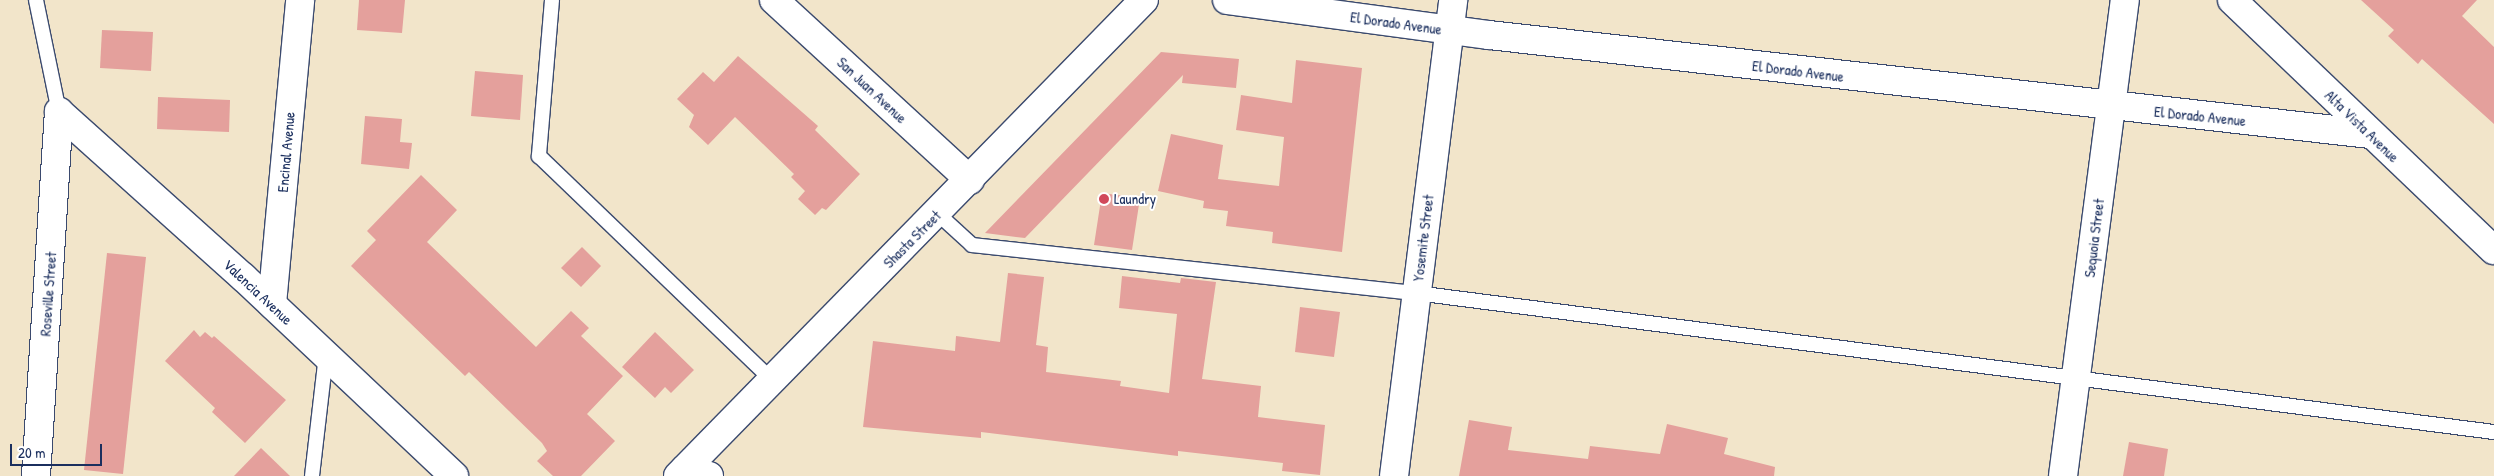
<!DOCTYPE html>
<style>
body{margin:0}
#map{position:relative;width:2494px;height:476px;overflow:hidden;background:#f2e5ca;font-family:"Patrick Hand",sans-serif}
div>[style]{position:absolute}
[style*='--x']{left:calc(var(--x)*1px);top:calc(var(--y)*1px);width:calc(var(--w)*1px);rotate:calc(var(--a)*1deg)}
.building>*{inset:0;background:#e4a09c}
.roads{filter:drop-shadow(1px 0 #3b4a6e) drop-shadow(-1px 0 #3b4a6e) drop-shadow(0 1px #3b4a6e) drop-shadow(0 -1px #3b4a6e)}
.lane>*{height:14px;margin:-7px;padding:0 7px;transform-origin:7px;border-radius:7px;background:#fff}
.street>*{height:28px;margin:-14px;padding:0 14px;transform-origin:14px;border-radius:14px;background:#fff}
.secondary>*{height:28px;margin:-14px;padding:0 14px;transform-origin:14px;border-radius:14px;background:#fff}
.dots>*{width:14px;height:14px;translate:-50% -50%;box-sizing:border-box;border:2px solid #fff;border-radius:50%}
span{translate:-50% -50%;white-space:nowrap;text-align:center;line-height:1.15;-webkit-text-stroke:4px #fff;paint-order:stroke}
.street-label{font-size:15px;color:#1b2f5e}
.poi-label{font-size:15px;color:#1b2f5e}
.left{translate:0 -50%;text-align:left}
.scale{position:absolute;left:10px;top:444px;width:92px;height:22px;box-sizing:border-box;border:2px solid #1b2f5e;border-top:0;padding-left:6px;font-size:15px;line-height:18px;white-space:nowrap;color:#1b2f5e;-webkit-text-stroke:4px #fff;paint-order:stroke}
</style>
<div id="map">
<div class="building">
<i style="clip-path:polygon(359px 0,405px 0,402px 33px,357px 30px)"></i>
<i style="clip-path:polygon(2361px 0,2477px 0,2462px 16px,2494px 47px,2494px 124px,2422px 59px,2418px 64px,2388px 36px,2394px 30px)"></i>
<i style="clip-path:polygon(102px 30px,153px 32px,151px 71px,100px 68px)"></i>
<i style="clip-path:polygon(1161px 52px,1239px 59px,1236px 88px,1182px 83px,1183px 75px,1025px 238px,985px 233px)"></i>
<i style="clip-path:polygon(738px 56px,818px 126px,815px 130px,860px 174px,826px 210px,822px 208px,815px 215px,798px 199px,805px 191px,791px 177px,794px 174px,735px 117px,708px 145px,689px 127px,694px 115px,677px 99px,703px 72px,714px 82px)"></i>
<i style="clip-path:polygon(1296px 60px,1362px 68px,1342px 252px,1272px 243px,1273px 232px,1226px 226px,1228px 211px,1203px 208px,1204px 201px,1158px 191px,1171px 134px,1223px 145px,1218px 179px,1279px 186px,1284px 137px,1236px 130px,1241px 95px,1292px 103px)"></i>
<i style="clip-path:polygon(475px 71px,523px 75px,520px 120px,471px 116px)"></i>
<i style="clip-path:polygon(158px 97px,230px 100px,229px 132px,157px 129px)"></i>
<i style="clip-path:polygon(365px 116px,402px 119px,400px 142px,412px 143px,409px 169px,361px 164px)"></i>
<i style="clip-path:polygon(421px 175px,457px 210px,427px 242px,536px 347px,571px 311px,589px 328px,581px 336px,623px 376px,587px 414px,615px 441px,581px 476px,553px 476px,537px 461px,547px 451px,542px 443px,469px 372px,465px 376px,351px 266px,376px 240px,367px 231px)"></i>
<i style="clip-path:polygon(1102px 193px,1140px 198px,1132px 250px,1094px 245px)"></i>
<i style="clip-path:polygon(582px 247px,601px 266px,581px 287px,561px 268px)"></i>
<i style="clip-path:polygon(107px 253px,146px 257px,123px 474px,84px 470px)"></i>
<i style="clip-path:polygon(1008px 273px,1044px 277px,1036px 345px,1048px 347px,1046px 372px,1121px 381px,1120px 386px,1169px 393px,1177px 314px,1119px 308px,1122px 276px,1180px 283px,1181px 278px,1216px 282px,1202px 379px,1261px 386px,1258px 417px,1325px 425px,1320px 475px,1282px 471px,1283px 463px,1178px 451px,1178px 456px,981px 432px,981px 438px,863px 427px,873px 341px,955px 351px,956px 336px,1000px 342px)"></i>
<i style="clip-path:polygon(1300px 307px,1340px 312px,1334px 357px,1295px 352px)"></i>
<i style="clip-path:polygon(194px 330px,200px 337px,205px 332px,212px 338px,214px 336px,286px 400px,245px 443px,212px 412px,215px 408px,165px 361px)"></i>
<i style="clip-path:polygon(655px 332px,694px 370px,671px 393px,665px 387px,655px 398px,622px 367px)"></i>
<i style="clip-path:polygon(1469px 420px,1512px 427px,1508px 450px,1588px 459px,1590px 446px,1660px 454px,1667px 424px,1728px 438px,1724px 454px,1775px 467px,1774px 476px,1459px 476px)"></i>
<i style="clip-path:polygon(2129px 442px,2168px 449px,2164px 476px,2123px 476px)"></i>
<i style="clip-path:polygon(261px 448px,290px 476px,234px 476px)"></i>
</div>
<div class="roads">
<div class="lane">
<i style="--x:36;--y:0;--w:114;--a:78.4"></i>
<i style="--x:552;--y:0;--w:157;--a:94.8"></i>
<i style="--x:539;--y:156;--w:323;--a:43.9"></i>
<i style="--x:937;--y:213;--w:47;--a:42.4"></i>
<i style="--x:972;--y:245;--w:447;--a:6.2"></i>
<i style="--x:1416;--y:293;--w:1087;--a:7.35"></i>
<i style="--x:312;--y:476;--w:122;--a:-83.4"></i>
</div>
<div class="street">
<i style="--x:774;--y:0;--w:266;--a:42.6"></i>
<i style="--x:1227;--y:0;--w:264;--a:7.6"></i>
<i style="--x:1489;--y:35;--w:887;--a:6.41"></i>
<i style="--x:2232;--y:0;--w:362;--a:43.7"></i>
<i style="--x:59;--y:112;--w:247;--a:41.9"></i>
<i style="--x:243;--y:277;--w:290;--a:43.3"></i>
<i style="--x:272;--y:304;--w:305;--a:-84.7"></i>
<i style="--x:685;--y:469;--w:25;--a:16"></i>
<i style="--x:36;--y:476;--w:365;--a:-86.4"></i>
<i style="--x:678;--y:476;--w:666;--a:-45.61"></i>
<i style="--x:2063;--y:476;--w:480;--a:-82.6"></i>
</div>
<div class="secondary">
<i style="--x:1394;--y:476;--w:480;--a:-82.9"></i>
</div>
</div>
<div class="dots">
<i style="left:1104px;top:199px;background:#d1495b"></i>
</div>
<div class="street-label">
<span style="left:1396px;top:23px;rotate:8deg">El Dorado Avenue</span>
<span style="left:1798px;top:71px;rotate:7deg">El Dorado Avenue</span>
<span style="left:872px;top:90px;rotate:43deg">San Juan Avenue</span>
<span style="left:2200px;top:116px;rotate:6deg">El Dorado Avenue</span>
<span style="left:2362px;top:126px;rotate:44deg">Alta Vista Avenue</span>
<span style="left:286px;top:152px;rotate:-85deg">Encinal Avenue</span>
<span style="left:1423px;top:238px;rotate:-83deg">Yosemite Street</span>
<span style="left:2094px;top:238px;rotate:-83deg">Sequoia Street</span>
<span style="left:912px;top:239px;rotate:-45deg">Shasta Street</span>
<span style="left:258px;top:292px;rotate:43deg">Valencia Avenue</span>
<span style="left:48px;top:294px;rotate:-86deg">Roseville Street</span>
</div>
<div class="poi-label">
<span class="left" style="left:1114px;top:199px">Laundry</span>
</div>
<div class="scale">20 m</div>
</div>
